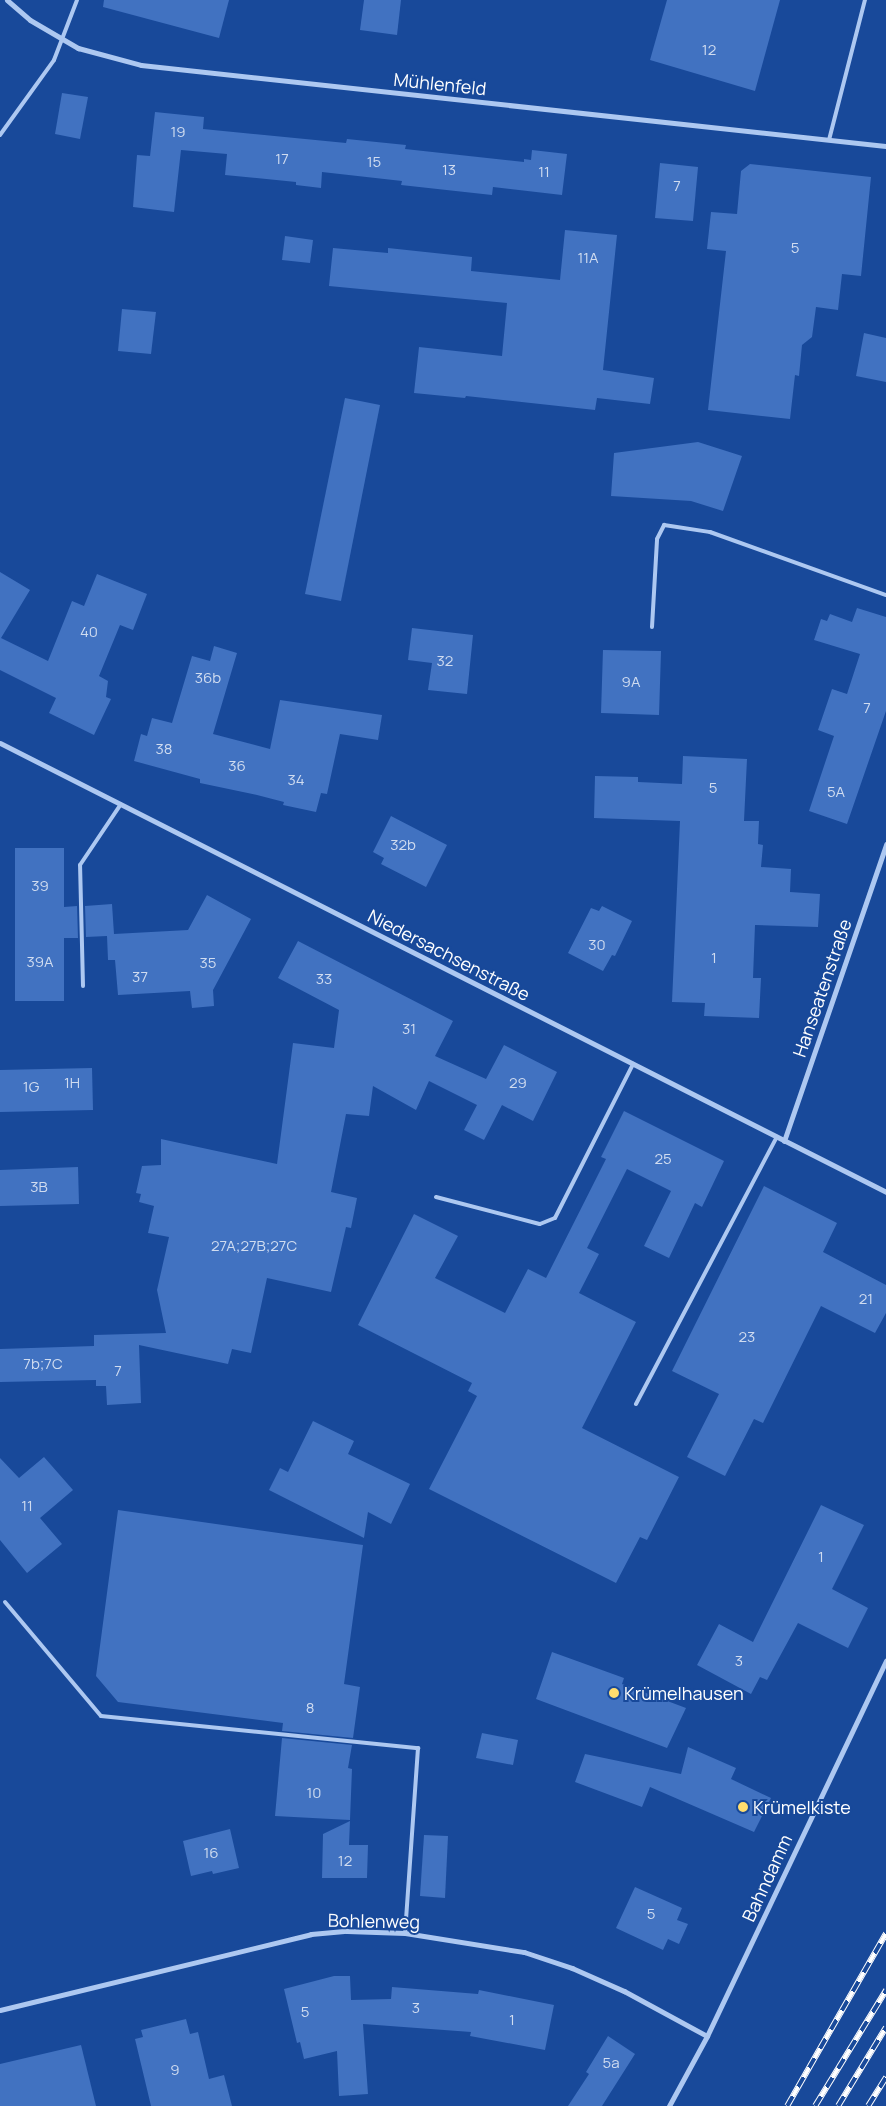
<!DOCTYPE html>
<meta charset="utf-8">
<style>
body{margin:0}
#map{position:relative;width:886px;height:2106px;overflow:hidden;background:#18499a;font-family:Manrope,sans-serif}
div>[style]{position:absolute}
[style*='--x']{left:calc(var(--x)*1px);top:calc(var(--y)*1px);width:calc(var(--w)*1px);rotate:calc(var(--a)*1deg)}
.building>*{inset:0;background:#4172c1}
.service>*{height:4px;margin:-2px;padding:0 2px;transform-origin:2px;border-radius:2px;background:#adc8f1}
.minor>*{height:5px;margin:-2.5px;padding:0 2.5px;transform-origin:2.5px;border-radius:2.5px;background:#adc8f1}
.rail>*{height:5.5px;margin-top:-2.75px;transform-origin:0;background:repeating-linear-gradient(90deg,#18499a 0 11px,#fff 0 22px);box-sizing:border-box;border-block:1px solid #fff}
.dots>*{width:14px;height:14px;translate:-50% -50%;box-sizing:border-box;border:2px solid #18499a;border-radius:50%}
span{translate:-50% -50%;white-space:nowrap;text-align:center;line-height:1.15;-webkit-text-stroke:4px #18499a;paint-order:stroke}
.number-label{font-size:15px;color:#d0dcf0}
.number-label span{-webkit-text-stroke-width:0}
.street-label{font-size:18px;color:#fff}
.poi-label{font-size:18px;color:#fff}
.left{translate:0 -50%;text-align:left}
</style>
<div id="map">
<div class="building">
<i style="clip-path:polygon(104px 0,229px 0,219px 38px,103px 7px)"></i>
<i style="clip-path:polygon(364px 0,401px 0,397px 35px,360px 30px)"></i>
<i style="clip-path:polygon(667px 0,780px 0,755px 91px,650px 60px)"></i>
<i style="clip-path:polygon(62px 93px,88px 97px,80px 139px,55px 134px)"></i>
<i style="clip-path:polygon(155px 112px,204px 117px,203px 129px,346px 143px,347px 139px,406px 145px,405px 149px,524px 162px,524px 159px,531px 160px,532px 150px,567px 154px,562px 195px,493px 187px,492px 195px,401px 185px,402px 181px,322px 172px,321px 188px,296px 185px,296px 182px,225px 175px,227px 154px,181px 150px,174px 212px,133px 207px,137px 155px,150px 156px)"></i>
<i style="clip-path:polygon(660px 163px,698px 167px,693px 221px,655px 218px)"></i>
<i style="clip-path:polygon(750px 164px,871px 177px,861px 276px,842px 274px,838px 310px,816px 307px,812px 337px,802px 345px,799px 376px,795px 375px,790px 419px,708px 410px,726px 251px,707px 249px,711px 212px,737px 214px,741px 171px)"></i>
<i style="clip-path:polygon(565px 230px,617px 235px,603px 370px,654px 378px,650px 404px,597px 398px,595px 410px,466px 396px,465px 398px,414px 393px,419px 347px,502px 356px,507px 303px,329px 286px,333px 248px,388px 253px,388px 248px,472px 257px,471px 271px,560px 280px)"></i>
<i style="clip-path:polygon(285px 236px,313px 240px,310px 263px,282px 260px)"></i>
<i style="clip-path:polygon(122px 309px,156px 312px,151px 354px,118px 351px)"></i>
<i style="clip-path:polygon(864px 333px,886px 338px,886px 382px,856px 376px)"></i>
<i style="clip-path:polygon(345px 398px,380px 405px,341px 601px,305px 594px)"></i>
<i style="clip-path:polygon(698px 442px,742px 456px,723px 511px,691px 501px,611px 496px,614px 453px)"></i>
<i style="clip-path:polygon(0 572px,30px 590px,1px 638px,48px 661px,72px 601px,84px 606px,97px 574px,147px 594px,133px 630px,120px 625px,99px 676px,108px 681px,106px 697px,111px 699px,94px 735px,49px 713px,56px 698px,0 670px)"></i>
<i style="clip-path:polygon(857px 608px,886px 617px,886px 711px,847px 824px,809px 811px,834px 736px,818px 730px,832px 689px,847px 694px,860px 654px,814px 640px,821px 619px,827px 621px,830px 614px,852px 622px)"></i>
<i style="clip-path:polygon(412px 628px,473px 635px,467px 694px,428px 690px,432px 663px,408px 660px)"></i>
<i style="clip-path:polygon(214px 646px,237px 653px,213px 734px,270px 749px,280px 700px,382px 715px,378px 740px,340px 734px,327px 794px,321px 793px,316px 812px,283px 805px,284px 802px,257px 795px,200px 783px,200px 779px,134px 761px,141px 734px,147px 736px,152px 718px,172px 723px,192px 656px,210px 661px)"></i>
<i style="clip-path:polygon(603px 650px,661px 651px,659px 715px,601px 713px)"></i>
<i style="clip-path:polygon(683px 756px,747px 759px,744px 821px,759px 821px,758px 844px,763px 845px,761px 867px,791px 869px,790px 892px,820px 894px,818px 927px,755px 925px,753px 978px,761px 978px,759px 1018px,704px 1016px,705px 1003px,672px 1002px,680px 821px,594px 818px,595px 776px,638px 777px,638px 782px,682px 784px)"></i>
<i style="clip-path:polygon(391px 816px,447px 845px,426px 887px,381px 864px,384px 858px,373px 852px)"></i>
<i style="clip-path:polygon(15px 848px,64px 848px,64px 907px,77px 906px,78px 938px,64px 938px,64px 1001px,15px 1001px)"></i>
<i style="clip-path:polygon(207px 895px,251px 919px,213px 990px,214px 1006px,192px 1008px,190px 991px,118px 995px,115px 960px,108px 960px,107px 936px,86px 937px,85px 906px,112px 904px,114px 934px,188px 930px)"></i>
<i style="clip-path:polygon(602px 906px,632px 921px,615px 956px,612px 955px,603px 971px,568px 953px,591px 908px,599px 911px)"></i>
<i style="clip-path:polygon(298px 941px,453px 1021px,435px 1056px,486px 1079px,504px 1045px,557px 1072px,533px 1121px,502px 1105px,484px 1140px,464px 1130px,477px 1105px,429px 1081px,416px 1110px,373px 1086px,369px 1116px,346px 1114px,331px 1192px,357px 1198px,351px 1228px,346px 1227px,331px 1292px,267px 1278px,251px 1353px,232px 1349px,228px 1364px,139px 1345px,141px 1403px,107px 1405px,106px 1386px,96px 1386px,96px 1380px,0 1382px,0 1349px,94px 1346px,94px 1335px,166px 1333px,157px 1290px,169px 1237px,148px 1233px,154px 1206px,139px 1202px,141px 1194px,136px 1193px,142px 1166px,161px 1165px,161px 1139px,277px 1164px,293px 1043px,334px 1048px,339px 1010px,278px 978px)"></i>
<i style="clip-path:polygon(92px 1068px,93px 1110px,0 1112px,0 1070px)"></i>
<i style="clip-path:polygon(624px 1111px,724px 1161px,702px 1207px,695px 1203px,669px 1258px,644px 1246px,671px 1191px,627px 1169px,587px 1248px,599px 1254px,579px 1293px,636px 1322px,582px 1428px,679px 1477px,647px 1540px,640px 1537px,616px 1583px,429px 1489px,477px 1396px,468px 1391px,472px 1383px,358px 1325px,414px 1214px,458px 1236px,435px 1278px,505px 1313px,528px 1269px,546px 1278px,606px 1159px,601px 1157px)"></i>
<i style="clip-path:polygon(78px 1167px,79px 1204px,0 1206px,0 1170px)"></i>
<i style="clip-path:polygon(764px 1186px,837px 1223px,823px 1252px,886px 1285px,886px 1313px,875px 1333px,821px 1306px,763px 1423px,754px 1419px,725px 1476px,687px 1457px,719px 1394px,672px 1371px)"></i>
<i style="clip-path:polygon(313px 1421px,354px 1441px,348px 1454px,410px 1484px,391px 1524px,368px 1512px,364px 1538px,269px 1490px,280px 1468px,288px 1472px)"></i>
<i style="clip-path:polygon(44px 1457px,73px 1490px,40px 1518px,62px 1544px,27px 1573px,0 1540px,0 1458px,19px 1478px)"></i>
<i style="clip-path:polygon(821px 1505px,864px 1525px,832px 1589px,868px 1608px,848px 1648px,798px 1623px,767px 1680px,760px 1677px,751px 1694px,697px 1665px,719px 1624px,753px 1642px)"></i>
<i style="clip-path:polygon(118px 1510px,363px 1545px,344px 1684px,360px 1687px,353px 1738px,282px 1731px,283px 1723px,118px 1702px,96px 1676px)"></i>
<i style="clip-path:polygon(552px 1652px,624px 1678px,622px 1684px,686px 1708px,667px 1748px,536px 1699px)"></i>
<i style="clip-path:polygon(482px 1733px,518px 1740px,513px 1765px,476px 1758px)"></i>
<i style="clip-path:polygon(282px 1738px,352px 1745px,348px 1768px,352px 1769px,350px 1820px,275px 1816px)"></i>
<i style="clip-path:polygon(688px 1747px,736px 1768px,731px 1779px,771px 1798px,754px 1832px,650px 1787px,642px 1807px,575px 1782px,585px 1754px,681px 1774px)"></i>
<i style="clip-path:polygon(350px 1821px,349px 1845px,368px 1845px,367px 1878px,322px 1878px,323px 1834px)"></i>
<i style="clip-path:polygon(230px 1829px,239px 1868px,213px 1874px,212px 1871px,191px 1876px,183px 1841px)"></i>
<i style="clip-path:polygon(424px 1835px,448px 1836px,445px 1898px,420px 1896px)"></i>
<i style="clip-path:polygon(635px 1887px,682px 1908px,677px 1920px,688px 1924px,679px 1944px,668px 1939px,663px 1950px,616px 1928px)"></i>
<i style="clip-path:polygon(334px 1976px,350px 1976px,351px 2000px,391px 1999px,392px 1987px,478px 1994px,479px 1990px,554px 2005px,545px 2050px,470px 2036px,471px 2032px,363px 2024px,368px 2094px,339px 2096px,337px 2051px,304px 2059px,300px 2042px,297px 2043px,284px 1989px)"></i>
<i style="clip-path:polygon(186px 2019px,190px 2034px,198px 2032px,209px 2079px,224px 2075px,232px 2106px,151px 2106px,135px 2039px,143px 2037px,141px 2030px)"></i>
<i style="clip-path:polygon(608px 2036px,635px 2054px,602px 2106px,568px 2106px,589px 2074px,586px 2072px)"></i>
<i style="clip-path:polygon(81px 2045px,96px 2106px,0 2106px,0 2064px)"></i>
</div>
<div class="service">
<i style="--x:0;--y:135;--w:92;--a:-54.2"></i>
<i style="--x:54;--y:60;--w:64;--a:-69"></i>
<i style="--x:829;--y:140;--w:145;--a:-75.6"></i>
<i style="--x:652;--y:627;--w:88;--a:-86.7"></i>
<i style="--x:657;--y:539;--w:16;--a:-63"></i>
<i style="--x:664;--y:525;--w:47;--a:8.7"></i>
<i style="--x:710;--y:532;--w:187;--a:19.7"></i>
<i style="--x:83;--y:986;--w:121;--a:-91.4"></i>
<i style="--x:80;--y:865;--w:73;--a:-56.1"></i>
<i style="--x:436;--y:1197;--w:107;--a:14.6"></i>
<i style="--x:540;--y:1224;--w:16;--a:-22"></i>
<i style="--x:555;--y:1218;--w:173;--a:-63.1"></i>
<i style="--x:636;--y:1404;--w:302;--a:-62.2"></i>
<i style="--x:5;--y:1602;--w:149;--a:49.9"></i>
<i style="--x:101;--y:1716;--w:319;--a:5.8"></i>
<i style="--x:418;--y:1748;--w:185;--a:94"></i>
</div>
<div class="minor">
<i style="--x:7;--y:0;--w:30;--a:41"></i>
<i style="--x:30;--y:20;--w:56;--a:30.3"></i>
<i style="--x:78;--y:48;--w:65;--a:15.1"></i>
<i style="--x:141;--y:65;--w:749;--a:6.21"></i>
<i style="--x:0;--y:743;--w:993;--a:26.87"></i>
<i style="--x:784;--y:1141;--w:314;--a:-71"></i>
<i style="--x:0;--y:2010;--w:320;--a:-13.7"></i>
<i style="--x:311;--y:1934;--w:36;--a:-5"></i>
<i style="--x:347;--y:1931;--w:58;--a:2"></i>
<i style="--x:405;--y:1933;--w:121;--a:9.1"></i>
<i style="--x:524;--y:1952;--w:51;--a:18.4"></i>
<i style="--x:572;--y:1968;--w:57;--a:23.9"></i>
<i style="--x:624;--y:1991;--w:94;--a:28.5"></i>
<i style="--x:669;--y:2106;--w:80;--a:-61.5"></i>
<i style="--x:707;--y:2036;--w:416;--a:-64.5"></i>
</div>
<div class="rail">
<i style="--x:787;--y:2106;--w:199;--a:-60.2"></i>
<i style="--x:815;--y:2106;--w:136;--a:-58.5"></i>
<i style="--x:838;--y:2106;--w:92;--a:-58.7"></i>
<i style="--x:868;--y:2106;--w:34;--a:-58"></i>
</div>
<div class="dots">
<i style="left:614px;top:1693px;background:#ffdd6e"></i>
<i style="left:743px;top:1807px;background:#ffdd6e"></i>
</div>
<div class="number-label">
<span style="left:709px;top:50px">12</span>
<span style="left:178px;top:132px">19</span>
<span style="left:282px;top:159px">17</span>
<span style="left:374px;top:162px">15</span>
<span style="left:449px;top:170px">13</span>
<span style="left:544px;top:172px">11</span>
<span style="left:677px;top:186px">7</span>
<span style="left:795px;top:248px">5</span>
<span style="left:588px;top:258px">11A</span>
<span style="left:89px;top:632px">40</span>
<span style="left:445px;top:661px">32</span>
<span style="left:208px;top:678px">36b</span>
<span style="left:631px;top:682px">9A</span>
<span style="left:867px;top:708px">7</span>
<span style="left:164px;top:749px">38</span>
<span style="left:237px;top:766px">36</span>
<span style="left:296px;top:780px">34</span>
<span style="left:713px;top:788px">5</span>
<span style="left:836px;top:792px">5A</span>
<span style="left:403px;top:845px">32b</span>
<span style="left:40px;top:886px">39</span>
<span style="left:597px;top:945px">30</span>
<span style="left:714px;top:958px">1</span>
<span style="left:40px;top:962px">39A</span>
<span style="left:208px;top:963px">35</span>
<span style="left:140px;top:977px">37</span>
<span style="left:324px;top:979px">33</span>
<span style="left:409px;top:1029px">31</span>
<span style="left:72px;top:1083px">1H</span>
<span style="left:518px;top:1083px">29</span>
<span style="left:31px;top:1087px">1G</span>
<span style="left:663px;top:1159px">25</span>
<span style="left:39px;top:1187px">3B</span>
<span style="left:254px;top:1246px">27A;27B;27C</span>
<span style="left:866px;top:1299px">21</span>
<span style="left:747px;top:1337px">23</span>
<span style="left:43px;top:1364px">7b;7C</span>
<span style="left:118px;top:1371px">7</span>
<span style="left:27px;top:1506px">11</span>
<span style="left:821px;top:1557px">1</span>
<span style="left:739px;top:1661px">3</span>
<span style="left:310px;top:1708px">8</span>
<span style="left:314px;top:1793px">10</span>
<span style="left:211px;top:1853px">16</span>
<span style="left:345px;top:1861px">12</span>
<span style="left:651px;top:1914px">5</span>
<span style="left:416px;top:2008px">3</span>
<span style="left:305px;top:2012px">5</span>
<span style="left:512px;top:2020px">1</span>
<span style="left:611px;top:2063px">5a</span>
<span style="left:175px;top:2070px">9</span>
</div>
<div class="street-label">
<span style="left:440px;top:84px;rotate:6deg">Mühlenfeld</span>
<span style="left:449px;top:955px;rotate:27deg">Niedersachsenstraße</span>
<span style="left:822px;top:988px;rotate:-71deg">Hanseatenstraße</span>
<span style="left:767px;top:1878px;rotate:-65deg">Bahndamm</span>
<span style="left:374px;top:1921px;rotate:1deg">Bohlenweg</span>
</div>
<div class="poi-label">
<span class="left" style="left:624px;top:1693px">Krümelhausen</span>
<span class="left" style="left:753px;top:1807px">Krümelkiste</span>
</div>
</div>
